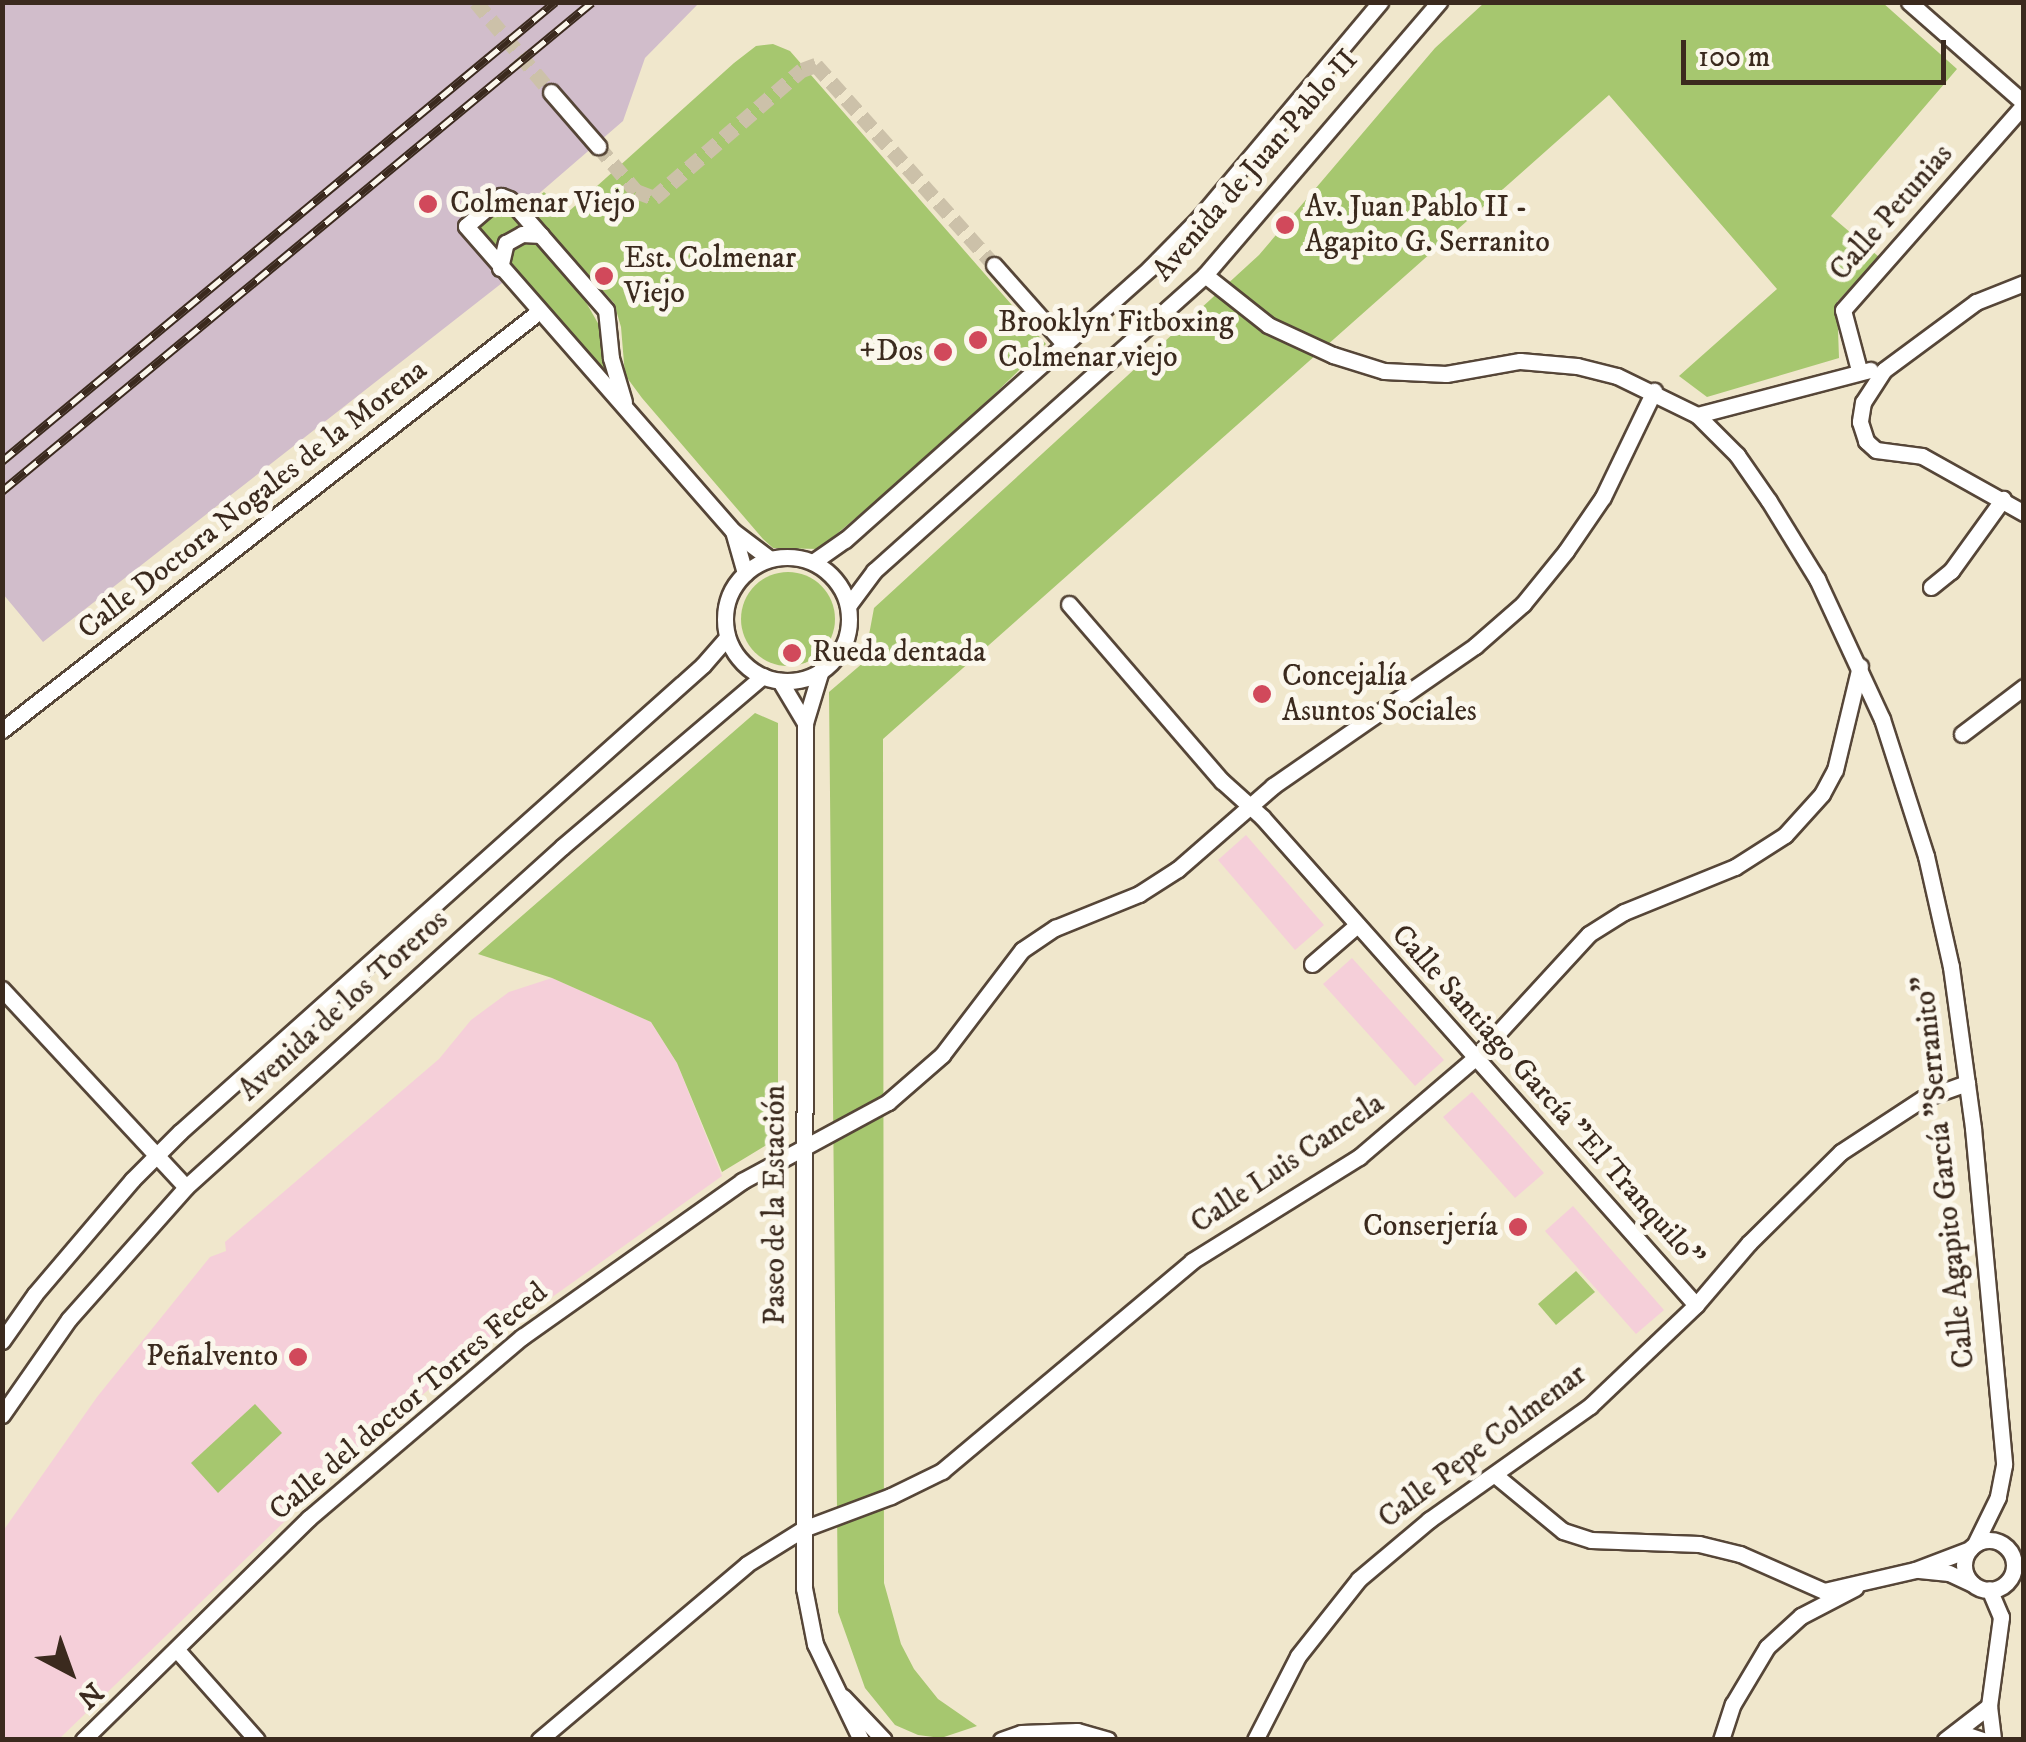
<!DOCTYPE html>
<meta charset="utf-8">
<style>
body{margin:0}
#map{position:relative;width:2026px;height:1742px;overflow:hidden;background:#f0e7cc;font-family:"IM FELL DW Pica",serif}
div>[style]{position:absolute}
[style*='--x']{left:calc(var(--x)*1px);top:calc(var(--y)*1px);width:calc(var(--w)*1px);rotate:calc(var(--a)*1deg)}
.built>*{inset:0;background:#f5cfd9}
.industrial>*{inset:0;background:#d1bdcb}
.green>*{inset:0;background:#a6c76f}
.round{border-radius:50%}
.street-tunnel>*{height:15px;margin-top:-7.5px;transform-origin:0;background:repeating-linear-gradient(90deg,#ccc1a9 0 15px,transparent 0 23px)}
.roads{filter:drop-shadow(2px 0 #564638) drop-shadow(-2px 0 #564638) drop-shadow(0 2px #564638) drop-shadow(0 -2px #564638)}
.street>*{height:15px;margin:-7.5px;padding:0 7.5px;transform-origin:7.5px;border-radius:7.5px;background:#fff}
.street>.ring{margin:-7.5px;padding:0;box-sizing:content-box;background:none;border:15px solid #fff;border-radius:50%}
.rail>*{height:9px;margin-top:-4.5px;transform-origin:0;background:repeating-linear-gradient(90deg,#fbf7ec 0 15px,#3b2a1e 0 30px);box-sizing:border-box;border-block:2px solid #3b2a1e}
.dots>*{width:28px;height:28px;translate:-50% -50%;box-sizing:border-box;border:5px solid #fbf7ec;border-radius:50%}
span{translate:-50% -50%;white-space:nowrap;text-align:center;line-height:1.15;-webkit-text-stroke:10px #fbf7ec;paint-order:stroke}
.street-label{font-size:30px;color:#3b2a1e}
.poi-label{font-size:30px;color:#3b2a1e}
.left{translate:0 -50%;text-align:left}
.right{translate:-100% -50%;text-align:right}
.frame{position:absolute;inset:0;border:5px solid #3b2a1e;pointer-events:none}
.north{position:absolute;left:20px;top:1622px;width:100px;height:100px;-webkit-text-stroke:8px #fbf7ec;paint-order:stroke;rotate:139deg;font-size:28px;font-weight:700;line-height:40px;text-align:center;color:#3b2a1e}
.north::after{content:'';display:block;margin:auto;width:35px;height:45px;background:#3b2a1e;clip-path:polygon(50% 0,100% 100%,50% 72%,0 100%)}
.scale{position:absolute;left:1681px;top:40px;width:265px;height:45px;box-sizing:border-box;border:5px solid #3b2a1e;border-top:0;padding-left:12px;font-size:30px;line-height:35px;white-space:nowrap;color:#3b2a1e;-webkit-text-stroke:8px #fbf7ec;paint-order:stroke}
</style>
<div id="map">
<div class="built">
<i style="clip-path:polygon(1246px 835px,1324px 925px,1295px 950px,1218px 860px)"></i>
<i style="clip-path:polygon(1352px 958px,1444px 1060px,1415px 1086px,1323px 984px)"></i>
<i style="clip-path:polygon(552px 978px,651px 1022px,677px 1063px,722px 1176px,461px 1362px,367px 1442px,59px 1739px,3px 1740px,3px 1531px,97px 1397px,210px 1257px,226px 1251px,225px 1242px,439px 1059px,471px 1020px,509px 992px)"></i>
<i style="clip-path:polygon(1472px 1092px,1544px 1173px,1515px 1198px,1443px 1117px)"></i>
<i style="clip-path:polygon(1573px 1206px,1664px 1310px,1636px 1334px,1545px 1231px)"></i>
</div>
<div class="industrial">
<i style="clip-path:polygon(2px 3px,699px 3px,645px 58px,623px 121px,492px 234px,520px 269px,43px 642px,3px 594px)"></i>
</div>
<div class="green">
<i style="clip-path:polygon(1484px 3px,1883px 3px,1957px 69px,1831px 216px,1879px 257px,1837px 302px,1839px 358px,1707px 397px,1679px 376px,1777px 289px,1609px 95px,883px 739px,884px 1583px,901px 1644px,914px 1669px,938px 1699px,977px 1726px,941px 1738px,918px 1735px,895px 1725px,865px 1688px,838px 1612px,829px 692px,864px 662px,874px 608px,1259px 255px,1435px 48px)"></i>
<i style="clip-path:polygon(773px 44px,790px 51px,1046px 344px,944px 443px,819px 549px,773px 548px,763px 539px,642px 398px,625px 375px,621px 327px,614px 303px,527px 206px,544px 192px,567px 213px,734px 63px,756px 46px)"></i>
<i style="clip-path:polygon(495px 214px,513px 216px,575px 283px,599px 325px,611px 385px,477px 229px)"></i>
<i class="round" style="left:741px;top:572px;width:94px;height:94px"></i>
<i style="clip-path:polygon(755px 713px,778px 723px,778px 1138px,722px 1172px,677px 1063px,651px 1022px,552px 978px,478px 954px)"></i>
<i style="clip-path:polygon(1576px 1271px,1595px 1292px,1556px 1325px,1538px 1304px)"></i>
<i style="clip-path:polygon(255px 1404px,282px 1433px,218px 1493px,191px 1463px)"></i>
</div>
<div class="street-tunnel">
<i style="--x:476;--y:2;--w:117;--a:50.2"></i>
<i style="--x:598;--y:146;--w:59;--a:49.8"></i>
<i style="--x:636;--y:191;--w:19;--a:21"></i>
<i style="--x:654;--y:198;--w:196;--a:-40.9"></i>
<i style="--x:802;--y:70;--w:15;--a:-20"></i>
<i style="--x:816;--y:65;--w:268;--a:48.3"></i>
</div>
<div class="roads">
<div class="street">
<i style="--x:1909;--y:2;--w:153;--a:41.3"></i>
<i style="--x:551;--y:92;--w:72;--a:49"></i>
<i style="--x:994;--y:265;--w:107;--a:48.4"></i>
<i style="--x:500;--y:268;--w:26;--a:-77"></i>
<i style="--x:506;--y:243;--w:18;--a:-29"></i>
<i style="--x:522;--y:234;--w:19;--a:3"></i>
<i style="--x:1205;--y:275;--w:80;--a:38.4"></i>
<i style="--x:1268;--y:325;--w:72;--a:24.8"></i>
<i style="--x:1333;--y:355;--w:53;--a:17.4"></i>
<i style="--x:1384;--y:371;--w:62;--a:2.8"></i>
<i style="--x:1446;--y:374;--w:75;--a:-10"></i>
<i style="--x:1520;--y:361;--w:57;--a:5"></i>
<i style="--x:1577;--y:366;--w:41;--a:14"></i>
<i style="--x:1617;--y:376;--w:89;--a:26"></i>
<i style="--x:1697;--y:415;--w:57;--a:45"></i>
<i style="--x:1737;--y:455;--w:56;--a:55.2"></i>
<i style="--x:1769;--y:501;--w:92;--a:58.4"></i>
<i style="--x:1817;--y:579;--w:154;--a:65.1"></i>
<i style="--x:1882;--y:719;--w:144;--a:72.2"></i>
<i style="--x:1926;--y:856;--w:114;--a:77.3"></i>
<i style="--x:1951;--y:967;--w:162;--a:82.2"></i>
<i style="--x:1973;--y:1128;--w:338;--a:84.7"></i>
<i style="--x:2004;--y:1465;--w:33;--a:101"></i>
<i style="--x:1998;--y:1497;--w:52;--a:116.1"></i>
<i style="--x:2024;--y:283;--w:52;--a:158.4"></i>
<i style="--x:1976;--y:302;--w:114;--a:143.5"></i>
<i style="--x:1884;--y:370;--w:38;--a:123"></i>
<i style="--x:1863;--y:402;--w:20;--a:99"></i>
<i style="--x:1860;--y:422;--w:20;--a:72"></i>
<i style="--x:1866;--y:441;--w:13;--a:42"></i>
<i style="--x:1876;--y:450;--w:46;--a:7.4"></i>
<i style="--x:1922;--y:456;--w:117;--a:29.2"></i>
<i style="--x:1859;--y:370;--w:62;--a:-104.9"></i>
<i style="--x:1843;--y:310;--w:273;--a:-48.6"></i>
<i style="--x:624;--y:402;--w:46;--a:-106.5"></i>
<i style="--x:611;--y:358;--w:48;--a:-95.9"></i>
<i style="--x:606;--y:310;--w:147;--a:-131.1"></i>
<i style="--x:509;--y:199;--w:9;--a:-159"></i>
<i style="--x:501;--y:196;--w:46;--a:139.4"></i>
<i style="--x:466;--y:226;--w:405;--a:48.8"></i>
<i style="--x:733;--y:531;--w:46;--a:37.1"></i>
<i style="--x:1697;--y:415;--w:179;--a:-14.6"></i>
<i style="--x:733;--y:531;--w:44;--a:74.1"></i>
<i class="ring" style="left:725px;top:557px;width:109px;height:109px"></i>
<i style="--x:813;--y:562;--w:39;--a:-35"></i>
<i style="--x:845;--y:540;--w:409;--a:-41.7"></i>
<i style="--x:1150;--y:268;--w:70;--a:-45.6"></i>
<i style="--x:1199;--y:218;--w:282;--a:-50"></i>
<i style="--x:1931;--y:587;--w:26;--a:-39"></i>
<i style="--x:1951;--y:571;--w:89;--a:-54.2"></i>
<i style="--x:1069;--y:604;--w:234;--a:49.2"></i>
<i style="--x:1222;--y:781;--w:54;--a:42"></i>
<i style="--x:1262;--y:817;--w:653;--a:48.35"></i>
<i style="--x:848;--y:606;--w:44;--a:-53.4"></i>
<i style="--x:874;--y:571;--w:444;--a:-41.8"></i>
<i style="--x:1205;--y:275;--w:360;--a:-49.4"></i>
<i style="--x:821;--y:670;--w:55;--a:106.8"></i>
<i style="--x:805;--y:723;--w:865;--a:90.07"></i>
<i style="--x:804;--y:1588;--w:57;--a:78.9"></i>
<i style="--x:815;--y:1644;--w:106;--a:64.4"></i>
<i style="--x:780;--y:681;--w:49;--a:59.2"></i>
<i style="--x:2;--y:730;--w:678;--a:-37.93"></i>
<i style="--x:1962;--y:734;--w:78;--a:-37.2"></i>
<i style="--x:1312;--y:964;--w:60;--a:-40.9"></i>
<i style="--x:2;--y:989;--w:270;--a:47.1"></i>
<i style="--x:2;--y:1341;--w:57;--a:-54.9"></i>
<i style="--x:35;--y:1294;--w:150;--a:-49.6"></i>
<i style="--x:132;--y:1180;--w:68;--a:-45"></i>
<i style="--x:180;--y:1132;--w:701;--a:-41.76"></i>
<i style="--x:703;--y:665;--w:37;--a:-49"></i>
<i style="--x:2;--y:1415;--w:117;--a:-55.1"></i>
<i style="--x:69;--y:1319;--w:176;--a:-48.4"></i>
<i style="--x:186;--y:1187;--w:507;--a:-42.12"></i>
<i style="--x:562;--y:847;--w:264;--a:-40.4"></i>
<i style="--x:1495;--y:1475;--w:88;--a:39.5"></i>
<i style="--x:1563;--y:1531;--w:29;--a:18"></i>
<i style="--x:1591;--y:1540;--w:108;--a:2.1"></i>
<i style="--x:1699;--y:1544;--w:42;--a:13.7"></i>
<i style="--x:1740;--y:1554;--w:92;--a:23.8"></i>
<i style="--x:1824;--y:1591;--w:93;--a:-13"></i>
<i style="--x:1915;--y:1570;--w:59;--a:-20.9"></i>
<i class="ring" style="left:1964px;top:1540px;width:35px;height:35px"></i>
<i style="--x:1919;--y:1570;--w:30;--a:6"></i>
<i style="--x:1949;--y:1573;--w:26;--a:25"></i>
<i style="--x:177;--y:1650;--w:120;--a:48.4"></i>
<i style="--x:843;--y:1697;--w:59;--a:46.4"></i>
<i style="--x:1989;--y:1706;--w:34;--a:83"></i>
<i style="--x:1950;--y:1739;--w:17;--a:-13"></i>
<i style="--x:1967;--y:1735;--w:16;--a:18"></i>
<i style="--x:83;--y:1740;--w:317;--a:-44.5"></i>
<i style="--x:309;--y:1518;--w:280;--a:-40.4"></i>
<i style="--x:522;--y:1337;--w:270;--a:-35.3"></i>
<i style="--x:742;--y:1181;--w:166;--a:-28.4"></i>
<i style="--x:888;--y:1102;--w:72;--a:-41"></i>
<i style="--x:942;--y:1055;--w:132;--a:-52.7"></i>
<i style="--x:1022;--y:950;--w:40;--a:-34"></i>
<i style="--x:1055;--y:928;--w:91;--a:-22"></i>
<i style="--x:1139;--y:894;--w:46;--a:-32.7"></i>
<i style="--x:1178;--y:869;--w:126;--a:-41.1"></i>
<i style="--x:1273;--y:786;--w:246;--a:-34.7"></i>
<i style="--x:1475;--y:646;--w:64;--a:-41.2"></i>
<i style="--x:1523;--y:604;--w:68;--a:-50.9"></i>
<i style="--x:1566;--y:551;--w:65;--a:-55.6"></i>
<i style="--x:1603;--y:497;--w:118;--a:-64.3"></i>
<i style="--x:539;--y:1740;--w:272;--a:-40.2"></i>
<i style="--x:747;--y:1564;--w:66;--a:-32"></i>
<i style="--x:803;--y:1529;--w:94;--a:-20.6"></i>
<i style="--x:891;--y:1496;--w:57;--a:-26.1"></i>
<i style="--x:942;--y:1471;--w:326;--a:-40"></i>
<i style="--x:1192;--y:1261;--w:197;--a:-31.9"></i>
<i style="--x:1359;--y:1157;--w:153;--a:-40.5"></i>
<i style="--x:1475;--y:1058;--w:168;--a:-47.4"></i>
<i style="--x:1589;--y:934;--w:41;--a:-32.2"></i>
<i style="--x:1624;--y:912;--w:120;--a:-22.1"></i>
<i style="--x:1735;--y:867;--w:59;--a:-32.6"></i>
<i style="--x:1785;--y:835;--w:55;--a:-47.9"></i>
<i style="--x:1822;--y:794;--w:27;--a:-62"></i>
<i style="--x:1835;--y:770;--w:107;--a:-76.5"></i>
<i style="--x:1001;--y:1740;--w:21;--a:-19"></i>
<i style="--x:1021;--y:1733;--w:56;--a:-2"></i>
<i style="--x:1077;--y:1731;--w:32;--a:16"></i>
<i style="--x:1255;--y:1740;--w:94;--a:-62.9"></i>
<i style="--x:1298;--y:1656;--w:98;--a:-51.6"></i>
<i style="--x:1359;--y:1579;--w:92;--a:-40.1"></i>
<i style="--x:1429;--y:1520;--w:197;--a:-35.3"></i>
<i style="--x:1590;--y:1406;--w:146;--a:-43.6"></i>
<i style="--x:1696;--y:1305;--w:82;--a:-49.5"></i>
<i style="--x:1749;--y:1243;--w:129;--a:-44.7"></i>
<i style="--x:1841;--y:1152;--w:97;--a:-33.2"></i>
<i style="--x:1922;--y:1099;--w:48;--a:-19.6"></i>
<i style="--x:1721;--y:1740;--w:38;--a:-72"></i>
<i style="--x:1733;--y:1704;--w:66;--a:-59.2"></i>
<i style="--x:1767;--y:1647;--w:46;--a:-42.4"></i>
<i style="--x:1801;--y:1616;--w:61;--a:-27.4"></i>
<i style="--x:1945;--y:1740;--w:56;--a:-37.7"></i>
<i style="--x:1989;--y:1706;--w:90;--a:-82.3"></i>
<i style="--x:2001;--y:1617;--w:30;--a:-113"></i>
</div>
</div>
<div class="rail">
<i style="--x:2;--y:461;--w:719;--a:-39.69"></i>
<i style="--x:2;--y:491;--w:766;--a:-39.65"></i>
</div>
<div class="dots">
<i style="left:428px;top:204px;background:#d1495b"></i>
<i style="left:1285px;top:225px;background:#d1495b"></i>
<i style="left:604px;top:276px;background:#d1495b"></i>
<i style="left:978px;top:340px;background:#d1495b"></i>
<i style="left:943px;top:352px;background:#d1495b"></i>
<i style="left:792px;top:653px;background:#d1495b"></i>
<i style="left:1262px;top:694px;background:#d1495b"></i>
<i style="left:1518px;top:1227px;background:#d1495b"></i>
<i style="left:298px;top:1357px;background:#d1495b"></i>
</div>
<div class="street-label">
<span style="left:1256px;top:166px;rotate:-49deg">Avenida de Juan Pablo II</span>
<span style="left:1892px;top:213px;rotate:-49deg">Calle Petunias</span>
<span style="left:253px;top:500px;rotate:-38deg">Calle Doctora Nogales de la Morena</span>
<span style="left:344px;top:1006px;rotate:-42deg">Avenida de los Toreros</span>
<span style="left:1547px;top:1097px;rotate:48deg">Calle Santiago García "El Tranquilo"</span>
<span style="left:1288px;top:1164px;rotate:-34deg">Calle Luis Cancela</span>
<span style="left:1945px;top:1172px;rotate:-96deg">Calle Agapito García "Serranito"</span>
<span style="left:776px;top:1205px;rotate:-90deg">Paseo de la Estación</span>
<span style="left:409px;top:1402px;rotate:-40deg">Calle del doctor Torres Feced</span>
<span style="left:1483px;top:1447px;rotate:-37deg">Calle Pepe Colmenar</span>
</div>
<div class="poi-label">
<span class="left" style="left:450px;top:204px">Colmenar Viejo</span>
<span class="left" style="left:1305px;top:225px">Av. Juan Pablo II -<br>Agapito G. Serranito</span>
<span class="left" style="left:624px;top:276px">Est. Colmenar<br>Viejo</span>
<span class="left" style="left:998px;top:340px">Brooklyn Fitboxing<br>Colmenar viejo</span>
<span class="right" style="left:923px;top:352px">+Dos</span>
<span class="left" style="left:812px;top:653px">Rueda dentada</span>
<span class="left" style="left:1282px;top:694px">Concejalía<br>Asuntos Sociales</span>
<span class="right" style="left:1498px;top:1227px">Conserjería</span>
<span class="right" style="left:278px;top:1357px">Peñalvento</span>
</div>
<div class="frame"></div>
<div class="north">N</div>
<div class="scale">100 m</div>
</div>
